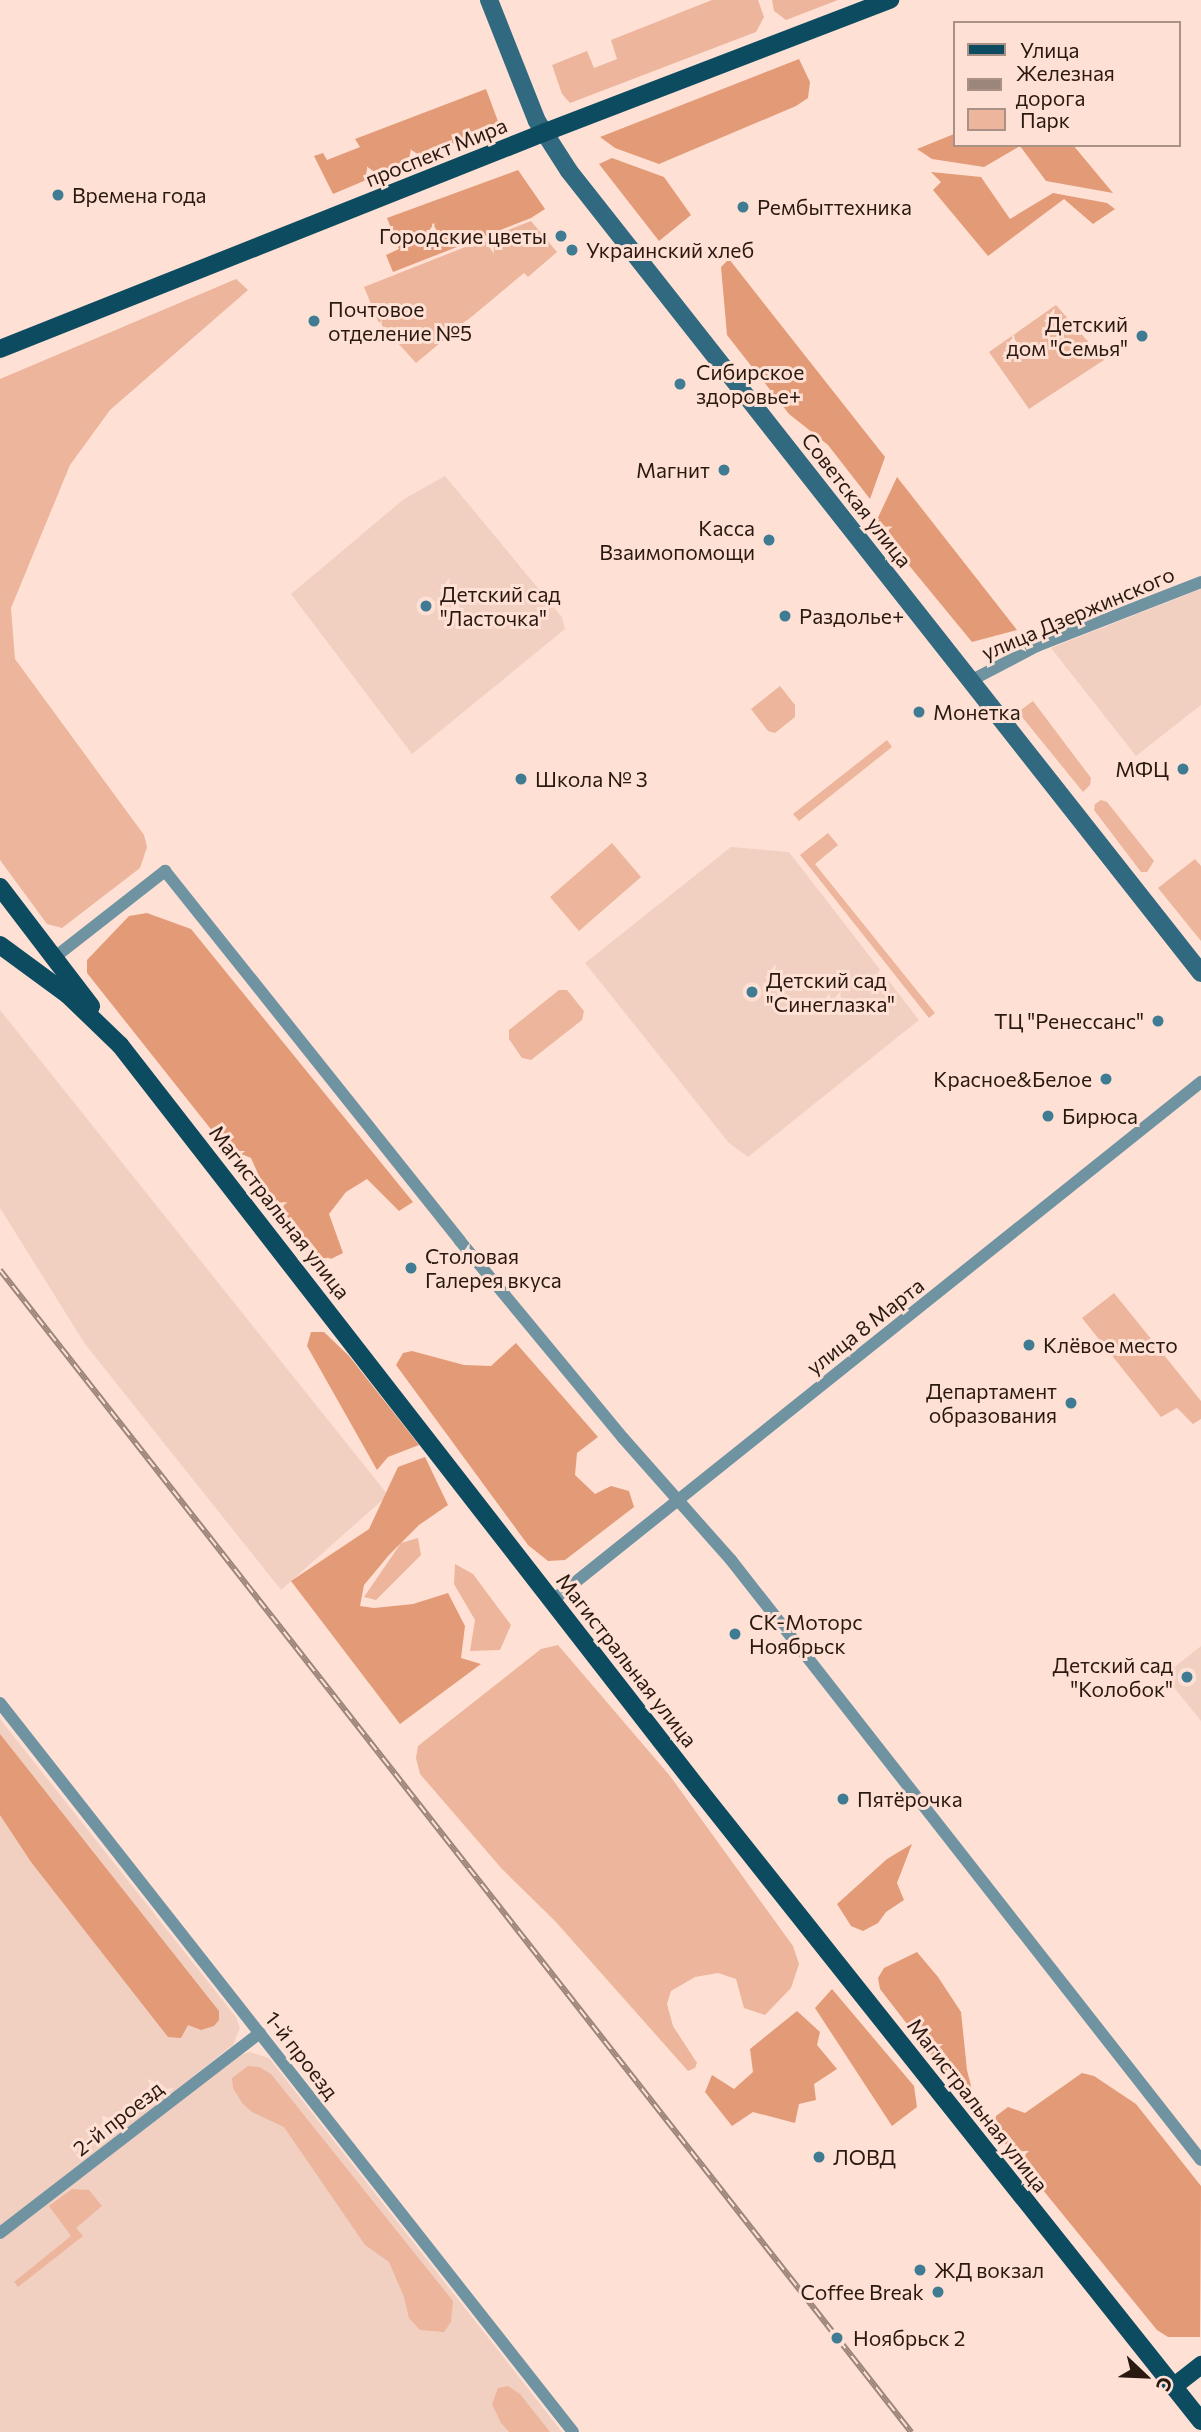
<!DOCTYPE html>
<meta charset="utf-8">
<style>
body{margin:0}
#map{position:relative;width:1201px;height:2432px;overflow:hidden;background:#fee1d4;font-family:Commissioner,sans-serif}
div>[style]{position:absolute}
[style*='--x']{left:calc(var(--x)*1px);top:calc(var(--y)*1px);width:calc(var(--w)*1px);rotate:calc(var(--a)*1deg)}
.built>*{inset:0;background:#f1d0c2}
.green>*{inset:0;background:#ecb59c}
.forest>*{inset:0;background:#e39a77}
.street>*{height:12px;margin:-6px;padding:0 6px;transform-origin:6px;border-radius:6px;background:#7093a2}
.secondary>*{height:18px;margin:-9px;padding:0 9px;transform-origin:9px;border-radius:9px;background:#316a80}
.primary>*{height:18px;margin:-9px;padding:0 9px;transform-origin:9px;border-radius:9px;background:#0c4b60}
.rail>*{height:6px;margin-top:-3px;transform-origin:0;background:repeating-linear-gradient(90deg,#fee1d4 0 10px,#9c857a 0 20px);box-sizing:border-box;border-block:2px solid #9c857a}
.dots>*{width:19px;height:19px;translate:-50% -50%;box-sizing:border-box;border:4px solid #fee1d4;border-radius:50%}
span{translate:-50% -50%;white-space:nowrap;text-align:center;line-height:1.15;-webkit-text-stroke:6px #fee1d4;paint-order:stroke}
.street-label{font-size:21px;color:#2a1911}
.poi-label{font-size:21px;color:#2a1911}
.left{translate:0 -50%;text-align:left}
.right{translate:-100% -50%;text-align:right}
.legend{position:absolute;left:953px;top:21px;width:228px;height:126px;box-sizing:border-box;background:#fee1d4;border:2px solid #a99186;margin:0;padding:9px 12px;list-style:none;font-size:21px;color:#2a1911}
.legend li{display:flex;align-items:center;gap:14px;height:35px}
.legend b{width:35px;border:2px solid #a99186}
.north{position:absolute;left:1110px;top:2341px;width:70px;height:70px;-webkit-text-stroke:5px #fee1d4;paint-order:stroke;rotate:113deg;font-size:19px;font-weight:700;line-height:28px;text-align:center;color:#2a1911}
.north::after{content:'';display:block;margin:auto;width:24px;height:32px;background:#2a1911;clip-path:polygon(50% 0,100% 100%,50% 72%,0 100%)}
</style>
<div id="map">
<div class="built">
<i style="clip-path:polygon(445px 476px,562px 617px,565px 629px,412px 754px,291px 594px,404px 499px)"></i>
<i style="clip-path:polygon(1201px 589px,1201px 705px,1136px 756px,1051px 648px)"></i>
<i style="clip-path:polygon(731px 847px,789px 852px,919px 1020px,748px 1157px,729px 1143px,585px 963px)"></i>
<i style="clip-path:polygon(0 1010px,388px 1495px,281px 1590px,85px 1344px,0 1208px)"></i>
<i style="clip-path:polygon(1201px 1646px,1201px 1721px,1172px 1685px,1172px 1669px)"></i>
<i style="clip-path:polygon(0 1719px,236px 2017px,240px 2028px,233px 2045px,0 2227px)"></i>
<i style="clip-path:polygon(250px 2052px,269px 2058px,562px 2432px,0 2432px,0 2240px,241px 2055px)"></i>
</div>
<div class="green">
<i style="clip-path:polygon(712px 0,758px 0,764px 17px,756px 32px,570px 103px,562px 94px,552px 65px,587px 51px,594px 68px,617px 59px,611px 40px)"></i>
<i style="clip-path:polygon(772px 0,838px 0,786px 20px,774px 11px)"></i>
<i style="clip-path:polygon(531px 221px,557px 252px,528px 277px,524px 273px,416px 363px,378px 321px,364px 287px)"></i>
<i style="clip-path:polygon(236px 279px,248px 290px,110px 410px,70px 465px,11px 608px,15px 659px,144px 835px,147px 847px,140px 868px,62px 928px,47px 924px,0 860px,0 379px)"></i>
<i style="clip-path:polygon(1056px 305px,1104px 360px,1029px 409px,989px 352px)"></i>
<i style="clip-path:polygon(780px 686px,795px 705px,795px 717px,775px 733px,768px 731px,751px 709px)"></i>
<i style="clip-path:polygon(1033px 701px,1091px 778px,1090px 785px,1083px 792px,1018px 712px)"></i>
<i style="clip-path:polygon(887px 740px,892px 747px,799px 821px,793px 814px)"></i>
<i style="clip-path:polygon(1101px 800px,1107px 802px,1154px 861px,1147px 872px,1141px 872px,1094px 810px,1095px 804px)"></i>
<i style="clip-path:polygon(828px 833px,838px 845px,815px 864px,935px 1013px,929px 1018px,800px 855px)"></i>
<i style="clip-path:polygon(612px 843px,641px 877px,579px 931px,550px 897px)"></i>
<i style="clip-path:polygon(1195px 859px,1201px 866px,1201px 941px,1158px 888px)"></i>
<i style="clip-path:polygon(559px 990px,567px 990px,584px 1011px,582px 1020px,531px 1060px,522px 1058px,509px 1039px,509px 1030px)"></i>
<i style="clip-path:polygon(1114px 1293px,1201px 1401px,1201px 1419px,1193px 1424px,1177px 1408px,1161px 1417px,1082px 1318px)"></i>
<i style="clip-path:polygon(418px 1538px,421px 1555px,376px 1600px,364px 1597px,401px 1543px)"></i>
<i style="clip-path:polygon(455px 1564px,473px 1574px,511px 1625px,500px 1650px,470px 1651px,475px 1620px,454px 1584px)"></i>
<i style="clip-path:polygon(558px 1645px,670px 1776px,793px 1946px,799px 1964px,791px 1988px,765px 2015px,744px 2008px,736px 1979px,718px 1973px,695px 1977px,671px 1991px,667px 2004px,673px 2026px,697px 2063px,695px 2068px,688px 2071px,555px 1921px,502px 1869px,420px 1774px,416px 1758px,418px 1746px,541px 1649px)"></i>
<i style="clip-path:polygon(248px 2066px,259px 2067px,271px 2074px,453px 2301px,451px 2322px,444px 2332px,420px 2330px,409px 2318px,404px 2297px,389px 2262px,365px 2245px,284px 2127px,252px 2112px,242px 2103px,233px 2088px,232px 2078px)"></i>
<i style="clip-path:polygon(72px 2189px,89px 2190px,102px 2206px,76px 2228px,83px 2236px,18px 2287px,14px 2282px,71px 2236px,49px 2206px)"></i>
<i style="clip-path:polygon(508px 2386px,520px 2394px,550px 2432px,509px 2432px,501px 2423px,492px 2404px,498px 2388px)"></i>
</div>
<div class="forest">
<i style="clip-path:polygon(799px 59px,810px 82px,808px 98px,796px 106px,659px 164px,615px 148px,600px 137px)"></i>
<i style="clip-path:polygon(486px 89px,499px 124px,333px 194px,314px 156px,323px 153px,327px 160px,360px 147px,355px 139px)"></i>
<i style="clip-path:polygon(954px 134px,954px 145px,1073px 145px,1113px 193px,1046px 181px,1020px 146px,984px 167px,932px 159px,917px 149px)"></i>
<i style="clip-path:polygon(612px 158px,664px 177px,691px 215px,659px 241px,599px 164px)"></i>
<i style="clip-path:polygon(518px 170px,545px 209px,531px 218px,393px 272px,386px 255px,399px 249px,387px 218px)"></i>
<i style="clip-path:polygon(931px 172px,981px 177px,1010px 219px,1053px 193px,1107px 203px,1115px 209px,1093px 224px,1064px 199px,988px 256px,933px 190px,941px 182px)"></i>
<i style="clip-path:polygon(729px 259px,885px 457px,870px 499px,828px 445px,789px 414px,727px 335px,721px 267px)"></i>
<i style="clip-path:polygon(897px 477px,1017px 630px,972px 642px,875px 524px)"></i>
<i style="clip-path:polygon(147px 913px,191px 929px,413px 1202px,399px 1211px,367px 1179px,346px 1192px,329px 1214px,343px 1253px,331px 1259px,322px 1258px,312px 1248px,264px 1187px,251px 1158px,225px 1147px,87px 973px,87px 960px,129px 916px)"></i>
<i style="clip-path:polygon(311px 1332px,324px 1332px,349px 1356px,419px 1445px,388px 1457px,377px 1470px,307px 1346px)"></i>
<i style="clip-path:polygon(516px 1343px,598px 1437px,577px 1453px,575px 1475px,595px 1494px,611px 1486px,629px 1491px,634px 1507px,565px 1560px,548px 1561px,528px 1545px,396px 1365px,403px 1353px,412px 1351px,464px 1365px,491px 1366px)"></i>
<i style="clip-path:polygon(425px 1457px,448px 1505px,419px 1525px,389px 1555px,364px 1585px,360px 1606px,374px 1608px,413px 1604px,448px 1593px,465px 1626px,461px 1658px,481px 1664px,400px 1724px,291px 1581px,369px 1529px,398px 1467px)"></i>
<i style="clip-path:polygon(0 1734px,219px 2011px,219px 2020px,214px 2026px,201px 2030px,188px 2025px,181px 2038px,168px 2037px,31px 1862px,0 1815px)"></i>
<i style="clip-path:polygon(912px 1844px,897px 1883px,904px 1900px,886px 1912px,878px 1923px,863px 1931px,851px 1926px,837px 1904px,887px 1859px)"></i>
<i style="clip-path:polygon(917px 1952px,938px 1977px,961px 2012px,967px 2070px,973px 2094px,962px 2095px,880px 1989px,878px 1978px,884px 1968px)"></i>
<i style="clip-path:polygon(832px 1989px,914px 2086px,917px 2107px,892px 2126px,815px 2008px)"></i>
<i style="clip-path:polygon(797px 2011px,820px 2032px,817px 2045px,837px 2069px,814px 2084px,816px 2100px,799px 2104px,795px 2123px,753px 2112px,732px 2126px,705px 2092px,712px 2075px,734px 2089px,753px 2072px,750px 2049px)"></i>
<i style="clip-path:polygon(1082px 2073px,1094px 2076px,1136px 2104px,1201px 2186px,1200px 2337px,1168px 2337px,1157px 2330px,994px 2130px,996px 2116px,1008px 2107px,1025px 2113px)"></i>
</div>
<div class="street">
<i style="--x:970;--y:681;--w:76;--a:-27.6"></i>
<i style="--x:1037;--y:646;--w:176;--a:-21.3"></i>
<i style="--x:55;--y:957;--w:140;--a:-38"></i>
<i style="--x:165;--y:871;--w:473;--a:51.4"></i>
<i style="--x:460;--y:1241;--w:256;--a:50.4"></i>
<i style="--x:623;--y:1438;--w:163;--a:48.5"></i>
<i style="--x:731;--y:1560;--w:762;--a:51.93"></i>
<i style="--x:553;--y:1600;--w:830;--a:-38.64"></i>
<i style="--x:0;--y:1703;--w:927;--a:51.83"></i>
<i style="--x:0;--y:2233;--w:328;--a:-37.6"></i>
</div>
<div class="secondary">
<i style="--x:489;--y:0;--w:130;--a:68.4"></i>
<i style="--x:537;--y:121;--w:59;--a:57.4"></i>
<i style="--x:569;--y:171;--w:1021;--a:51.76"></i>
</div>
<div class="primary">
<i style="--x:0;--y:349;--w:584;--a:-21.69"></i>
<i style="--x:543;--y:133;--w:372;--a:-21"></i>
<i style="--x:0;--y:887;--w:150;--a:52.6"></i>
<i style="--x:0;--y:945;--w:84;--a:36.3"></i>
<i style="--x:68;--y:995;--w:72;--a:43.9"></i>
<i style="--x:120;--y:1045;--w:945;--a:52.14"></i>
<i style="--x:700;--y:1791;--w:805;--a:51.51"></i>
<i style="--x:1173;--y:2387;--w:36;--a:-38"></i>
</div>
<div class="rail">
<i style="--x:0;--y:1270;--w:1477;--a:51.9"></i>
</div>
<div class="dots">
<i style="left:58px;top:195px;background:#3f7b92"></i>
<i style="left:743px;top:207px;background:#3f7b92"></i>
<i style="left:561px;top:236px;background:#3f7b92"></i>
<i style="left:572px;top:250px;background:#3f7b92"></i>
<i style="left:314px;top:321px;background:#3f7b92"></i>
<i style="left:1142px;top:336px;background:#3f7b92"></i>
<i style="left:680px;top:384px;background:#3f7b92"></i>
<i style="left:724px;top:470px;background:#3f7b92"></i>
<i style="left:769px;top:540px;background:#3f7b92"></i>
<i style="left:426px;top:606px;background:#3f7b92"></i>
<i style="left:785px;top:616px;background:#3f7b92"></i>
<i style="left:919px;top:712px;background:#3f7b92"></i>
<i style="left:1183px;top:769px;background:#3f7b92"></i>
<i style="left:521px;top:779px;background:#3f7b92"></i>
<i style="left:752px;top:992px;background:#3f7b92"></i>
<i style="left:1158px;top:1021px;background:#3f7b92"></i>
<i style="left:1106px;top:1079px;background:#3f7b92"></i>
<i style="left:1048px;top:1116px;background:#3f7b92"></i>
<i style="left:411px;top:1268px;background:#3f7b92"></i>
<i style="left:1029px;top:1345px;background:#3f7b92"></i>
<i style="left:1071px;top:1403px;background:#3f7b92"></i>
<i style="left:735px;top:1634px;background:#3f7b92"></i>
<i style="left:1187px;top:1677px;background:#3f7b92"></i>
<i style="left:843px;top:1799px;background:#3f7b92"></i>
<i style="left:819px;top:2157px;background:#3f7b92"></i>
<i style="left:920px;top:2270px;background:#3f7b92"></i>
<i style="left:938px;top:2292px;background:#3f7b92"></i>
<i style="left:837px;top:2338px;background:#3f7b92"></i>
</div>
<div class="street-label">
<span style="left:436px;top:152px;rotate:-22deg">проспект Мира</span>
<span style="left:857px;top:500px;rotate:52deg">Советская улица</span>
<span style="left:1078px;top:613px;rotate:-23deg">улица Дзержинского</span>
<span style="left:280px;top:1212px;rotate:52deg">Магистральная улица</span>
<span style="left:865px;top:1326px;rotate:-38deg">улица 8 Марта</span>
<span style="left:627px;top:1660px;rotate:52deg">Магистральная улица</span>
<span style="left:302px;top:2055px;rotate:52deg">1-й проезд</span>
<span style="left:978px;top:2105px;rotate:52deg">Магистральная улица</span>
<span style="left:118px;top:2118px;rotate:-38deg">2-й проезд</span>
</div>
<div class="poi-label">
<span class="left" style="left:72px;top:195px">Времена года</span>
<span class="left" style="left:757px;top:207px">Рембыттехника</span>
<span class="right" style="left:547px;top:236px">Городские цветы</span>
<span class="left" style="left:586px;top:250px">Украинский хлеб</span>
<span class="left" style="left:328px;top:321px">Почтовое<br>отделение №5</span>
<span class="right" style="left:1128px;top:336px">Детский<br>дом "Семья"</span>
<span class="left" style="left:696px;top:384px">Сибирское<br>здоровье+</span>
<span class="right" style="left:710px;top:470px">Магнит</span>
<span class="right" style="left:755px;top:540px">Касса<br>Взаимопомощи</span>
<span class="left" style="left:440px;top:606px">Детский сад<br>"Ласточка"</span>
<span class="left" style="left:799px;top:616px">Раздолье+</span>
<span class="left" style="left:933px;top:712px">Монетка</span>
<span class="right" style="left:1169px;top:769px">МФЦ</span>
<span class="left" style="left:535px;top:779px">Школа № 3</span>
<span class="left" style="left:766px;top:992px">Детский сад<br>"Синеглазка"</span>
<span class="right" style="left:1144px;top:1021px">ТЦ "Ренессанс"</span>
<span class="right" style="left:1092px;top:1079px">Красное&amp;Белое</span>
<span class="left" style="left:1062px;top:1116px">Бирюса</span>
<span class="left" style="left:425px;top:1268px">Столовая<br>Галерея вкуса</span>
<span class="left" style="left:1043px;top:1345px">Клёвое место</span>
<span class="right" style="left:1057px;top:1403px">Департамент<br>образования</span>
<span class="left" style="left:749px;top:1634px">СК-Моторс<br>Ноябрьск</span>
<span class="right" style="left:1173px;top:1677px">Детский сад<br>"Колобок"</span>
<span class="left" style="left:857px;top:1799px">Пятёрочка</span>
<span class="left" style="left:833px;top:2157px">ЛОВД</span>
<span class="left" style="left:934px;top:2270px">ЖД вокзал</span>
<span class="right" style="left:924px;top:2292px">Coffee Break</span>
<span class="left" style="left:853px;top:2338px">Ноябрьск 2</span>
</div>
<ul class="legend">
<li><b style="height:9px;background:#0c4b60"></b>Улица</li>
<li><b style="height:9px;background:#9c857a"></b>Железная дорога</li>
<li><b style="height:19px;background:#ecb59c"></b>Парк</li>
</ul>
<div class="north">С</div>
</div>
